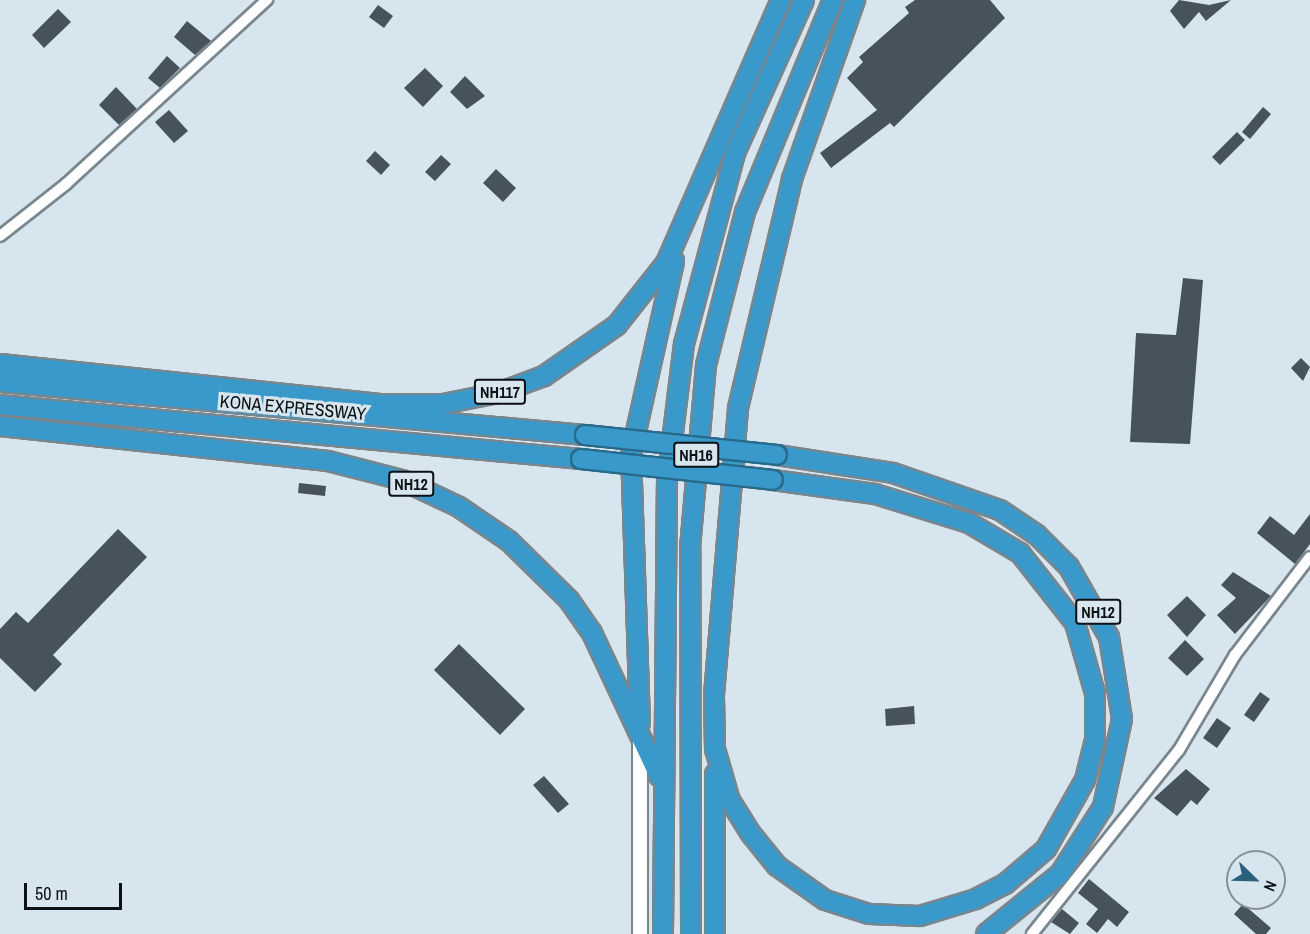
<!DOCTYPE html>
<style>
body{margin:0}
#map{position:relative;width:1310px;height:934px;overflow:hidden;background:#d7e5ee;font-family:"Archivo Narrow",sans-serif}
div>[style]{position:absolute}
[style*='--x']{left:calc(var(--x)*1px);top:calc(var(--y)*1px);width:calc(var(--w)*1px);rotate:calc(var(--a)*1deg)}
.building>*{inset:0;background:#47535a}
.roads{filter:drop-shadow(2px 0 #79868e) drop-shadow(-2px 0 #79868e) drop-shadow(0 2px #79868e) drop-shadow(0 -2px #79868e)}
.street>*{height:10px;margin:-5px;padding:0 5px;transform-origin:5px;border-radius:5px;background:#fff}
.secondary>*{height:14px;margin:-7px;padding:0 7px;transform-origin:7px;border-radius:7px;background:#fff}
.highway>*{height:18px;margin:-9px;padding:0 9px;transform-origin:9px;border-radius:9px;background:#3999ca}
.bridges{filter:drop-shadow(2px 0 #29698a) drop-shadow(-2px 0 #29698a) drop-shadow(0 2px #29698a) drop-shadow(0 -2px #29698a)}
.highway-bridge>*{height:18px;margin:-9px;padding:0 9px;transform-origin:9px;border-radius:9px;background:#3999ca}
span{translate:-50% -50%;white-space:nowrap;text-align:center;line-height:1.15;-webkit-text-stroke:6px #d7e5ee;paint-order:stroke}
.shield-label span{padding:2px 4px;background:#d7e5ee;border:2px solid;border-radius:4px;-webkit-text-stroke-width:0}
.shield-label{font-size:16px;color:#0c1114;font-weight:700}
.street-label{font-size:18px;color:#0c1114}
.north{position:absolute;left:1226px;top:850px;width:60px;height:60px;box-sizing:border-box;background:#d7e5ee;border:2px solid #869097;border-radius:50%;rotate:113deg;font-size:16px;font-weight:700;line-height:24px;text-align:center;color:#0c1114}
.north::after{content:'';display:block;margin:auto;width:21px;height:27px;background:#2b607c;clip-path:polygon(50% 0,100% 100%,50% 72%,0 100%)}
.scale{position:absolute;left:24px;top:883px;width:98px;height:27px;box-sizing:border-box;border:3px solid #0c1114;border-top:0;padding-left:8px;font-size:18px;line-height:21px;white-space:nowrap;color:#0c1114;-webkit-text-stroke:4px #d7e5ee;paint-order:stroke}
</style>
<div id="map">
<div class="building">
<i style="clip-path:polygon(915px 0,990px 0,1005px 18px,894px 127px,890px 123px,831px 168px,820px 153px,877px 110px,847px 78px,863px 62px,859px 57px,909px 13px,905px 7px)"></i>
<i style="clip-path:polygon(1179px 0,1209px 5px,1231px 0,1206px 21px,1199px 12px,1184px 29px,1170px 11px)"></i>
<i style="clip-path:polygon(378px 5px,393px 16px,384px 28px,369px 17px)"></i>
<i style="clip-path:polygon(58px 9px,71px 22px,44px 48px,32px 35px)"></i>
<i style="clip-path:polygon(187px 21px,211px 41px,195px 55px,174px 37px)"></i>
<i style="clip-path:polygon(167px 56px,180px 68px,160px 88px,148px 78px)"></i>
<i style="clip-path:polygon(425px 68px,443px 86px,423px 107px,404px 88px)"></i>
<i style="clip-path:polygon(465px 76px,485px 96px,467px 109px,450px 92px)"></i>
<i style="clip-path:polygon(116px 87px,137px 109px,119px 125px,99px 105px)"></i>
<i style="clip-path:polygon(1263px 107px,1271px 114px,1250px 139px,1242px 132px)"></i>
<i style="clip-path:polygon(169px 110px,188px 131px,174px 143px,155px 122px)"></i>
<i style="clip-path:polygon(1237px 132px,1245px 140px,1220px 165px,1212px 157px)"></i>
<i style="clip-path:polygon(375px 151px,390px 165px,381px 175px,366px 161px)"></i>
<i style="clip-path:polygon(441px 155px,451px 164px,435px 181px,425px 172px)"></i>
<i style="clip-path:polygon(496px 169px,516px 188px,503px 202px,483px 183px)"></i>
<i style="clip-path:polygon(1183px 278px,1203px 280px,1190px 444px,1130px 442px,1136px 333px,1176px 335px)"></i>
<i style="clip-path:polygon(1301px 358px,1310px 367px,1303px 381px,1291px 368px)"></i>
<i style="clip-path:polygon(299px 483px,326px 486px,325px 496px,298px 493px)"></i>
<i style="clip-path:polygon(1310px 514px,1310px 544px,1295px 564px,1257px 533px,1270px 516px,1294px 535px)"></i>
<i style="clip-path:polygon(118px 529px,147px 557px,53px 655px,62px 664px,35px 692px,0 658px,0 629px,16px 612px,28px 623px)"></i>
<i style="clip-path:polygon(1233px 572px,1271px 596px,1235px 634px,1217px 615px,1236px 598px,1221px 585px)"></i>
<i style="clip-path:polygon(1187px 596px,1206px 615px,1187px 637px,1167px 615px)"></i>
<i style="clip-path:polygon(1185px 640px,1204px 659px,1187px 676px,1168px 658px)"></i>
<i style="clip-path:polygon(459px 644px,525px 709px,500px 735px,434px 670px)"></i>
<i style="clip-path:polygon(1260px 692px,1270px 699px,1254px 722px,1244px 715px)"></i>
<i style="clip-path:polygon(914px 706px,915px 724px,886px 726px,885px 709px)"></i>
<i style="clip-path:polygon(1217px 718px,1231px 728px,1217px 748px,1203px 738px)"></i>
<i style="clip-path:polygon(1186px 769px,1210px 789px,1197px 805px,1191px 800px,1177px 816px,1154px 798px)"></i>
<i style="clip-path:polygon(544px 776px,569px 804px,558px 813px,533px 785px)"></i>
<i style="clip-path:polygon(1089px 879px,1129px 912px,1117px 927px,1108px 919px,1097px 933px,1086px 924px,1098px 909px,1078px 893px)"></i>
<i style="clip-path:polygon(1243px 904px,1271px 928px,1266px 934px,1256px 934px,1234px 914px)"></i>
<i style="clip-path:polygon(1062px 909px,1079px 923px,1070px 934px,1051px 922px)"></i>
</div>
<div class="roads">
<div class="street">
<i style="--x:0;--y:236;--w:84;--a:-38.2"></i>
<i style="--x:66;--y:184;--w:273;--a:-42.5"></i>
<i style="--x:1032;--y:934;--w:236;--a:-51.4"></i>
<i style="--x:1179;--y:750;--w:110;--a:-59.5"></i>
<i style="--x:1235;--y:655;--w:123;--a:-52.6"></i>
</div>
<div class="secondary">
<i style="--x:640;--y:741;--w:193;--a:90"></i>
</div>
<div class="highway">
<i style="--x:0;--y:364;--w:382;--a:6"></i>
<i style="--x:380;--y:404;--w:63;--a:0"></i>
<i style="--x:443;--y:404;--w:56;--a:-11.3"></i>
<i style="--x:498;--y:393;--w:49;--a:-20.3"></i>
<i style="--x:544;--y:376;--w:89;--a:-34.9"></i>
<i style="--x:617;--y:325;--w:79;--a:-51.7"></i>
<i style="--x:666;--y:263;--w:287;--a:-66.4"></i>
<i style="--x:0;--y:382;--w:587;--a:5.18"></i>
<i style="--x:0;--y:405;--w:584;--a:5.31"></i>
<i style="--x:0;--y:426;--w:330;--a:6.1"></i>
<i style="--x:328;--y:461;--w:76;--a:14.4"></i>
<i style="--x:402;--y:480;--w:63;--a:25.3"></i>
<i style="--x:459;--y:507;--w:60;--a:34.2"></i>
<i style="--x:509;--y:541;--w:84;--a:44.5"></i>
<i style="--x:569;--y:600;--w:40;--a:55.1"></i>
<i style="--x:592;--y:633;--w:158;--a:64.9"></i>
<i style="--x:777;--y:455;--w:117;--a:8.8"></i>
<i style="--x:893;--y:473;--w:113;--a:19.1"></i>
<i style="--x:1000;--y:510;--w:45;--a:34"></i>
<i style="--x:1037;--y:535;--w:45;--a:45"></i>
<i style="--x:1069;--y:567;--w:81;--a:60.3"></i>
<i style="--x:1109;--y:637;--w:83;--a:81"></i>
<i style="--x:1122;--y:719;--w:90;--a:102.2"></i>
<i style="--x:1103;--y:807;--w:80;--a:122.7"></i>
<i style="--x:1060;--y:874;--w:95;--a:141"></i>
<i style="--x:773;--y:480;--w:103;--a:7.8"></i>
<i style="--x:875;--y:494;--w:98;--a:17.1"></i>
<i style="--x:969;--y:523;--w:59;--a:30.5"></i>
<i style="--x:1020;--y:553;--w:89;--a:51.8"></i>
<i style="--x:1075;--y:623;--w:73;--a:74.1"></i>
<i style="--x:1095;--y:693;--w:47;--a:90"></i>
<i style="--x:1095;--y:740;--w:41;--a:104"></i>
<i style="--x:1085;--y:780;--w:79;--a:119.5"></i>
<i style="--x:1046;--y:849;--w:54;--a:139.5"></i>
<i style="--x:1005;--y:884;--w:33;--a:153"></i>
<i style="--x:976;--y:899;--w:59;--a:163.1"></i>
<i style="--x:920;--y:916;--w:51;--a:-177.8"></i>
<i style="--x:869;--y:914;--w:46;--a:-162.3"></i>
<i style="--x:825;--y:900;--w:59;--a:-144.7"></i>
<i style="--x:777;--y:866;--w:41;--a:-129.1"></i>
<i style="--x:751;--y:834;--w:39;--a:-122"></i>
<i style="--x:730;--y:801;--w:54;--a:-106.1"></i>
<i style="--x:715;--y:749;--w:54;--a:-91.1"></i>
<i style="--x:714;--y:695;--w:288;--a:-85.2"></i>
<i style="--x:738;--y:408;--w:235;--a:-76.7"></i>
<i style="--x:792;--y:179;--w:190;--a:-70.6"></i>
<i style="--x:640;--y:723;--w:269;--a:-91.9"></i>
<i style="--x:631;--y:454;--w:198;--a:-77.4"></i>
<i style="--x:663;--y:934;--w:452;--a:-89.5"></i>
<i style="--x:667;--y:482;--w:139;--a:-83"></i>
<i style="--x:684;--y:344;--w:198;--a:-75"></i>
<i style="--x:735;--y:153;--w:168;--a:-65.7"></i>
<i style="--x:691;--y:934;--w:386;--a:-90.1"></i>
<i style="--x:690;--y:548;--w:184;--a:-85"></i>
<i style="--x:706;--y:365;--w:158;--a:-75.7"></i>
<i style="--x:745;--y:212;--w:230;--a:-67.5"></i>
<i style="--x:715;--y:934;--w:160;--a:-90"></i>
</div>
</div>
<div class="bridges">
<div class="highway-bridge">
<i style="--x:585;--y:435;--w:193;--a:5.9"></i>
<i style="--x:581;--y:459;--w:193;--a:6.2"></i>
</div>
</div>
<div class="shield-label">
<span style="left:500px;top:392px">NH117</span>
<span style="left:696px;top:455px">NH16</span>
<span style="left:411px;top:484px">NH12</span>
<span style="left:1098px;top:612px">NH12</span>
</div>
<div class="street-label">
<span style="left:293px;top:408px;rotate:5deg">KONA EXPRESSWAY</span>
</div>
<div class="north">N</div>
<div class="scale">50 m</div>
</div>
